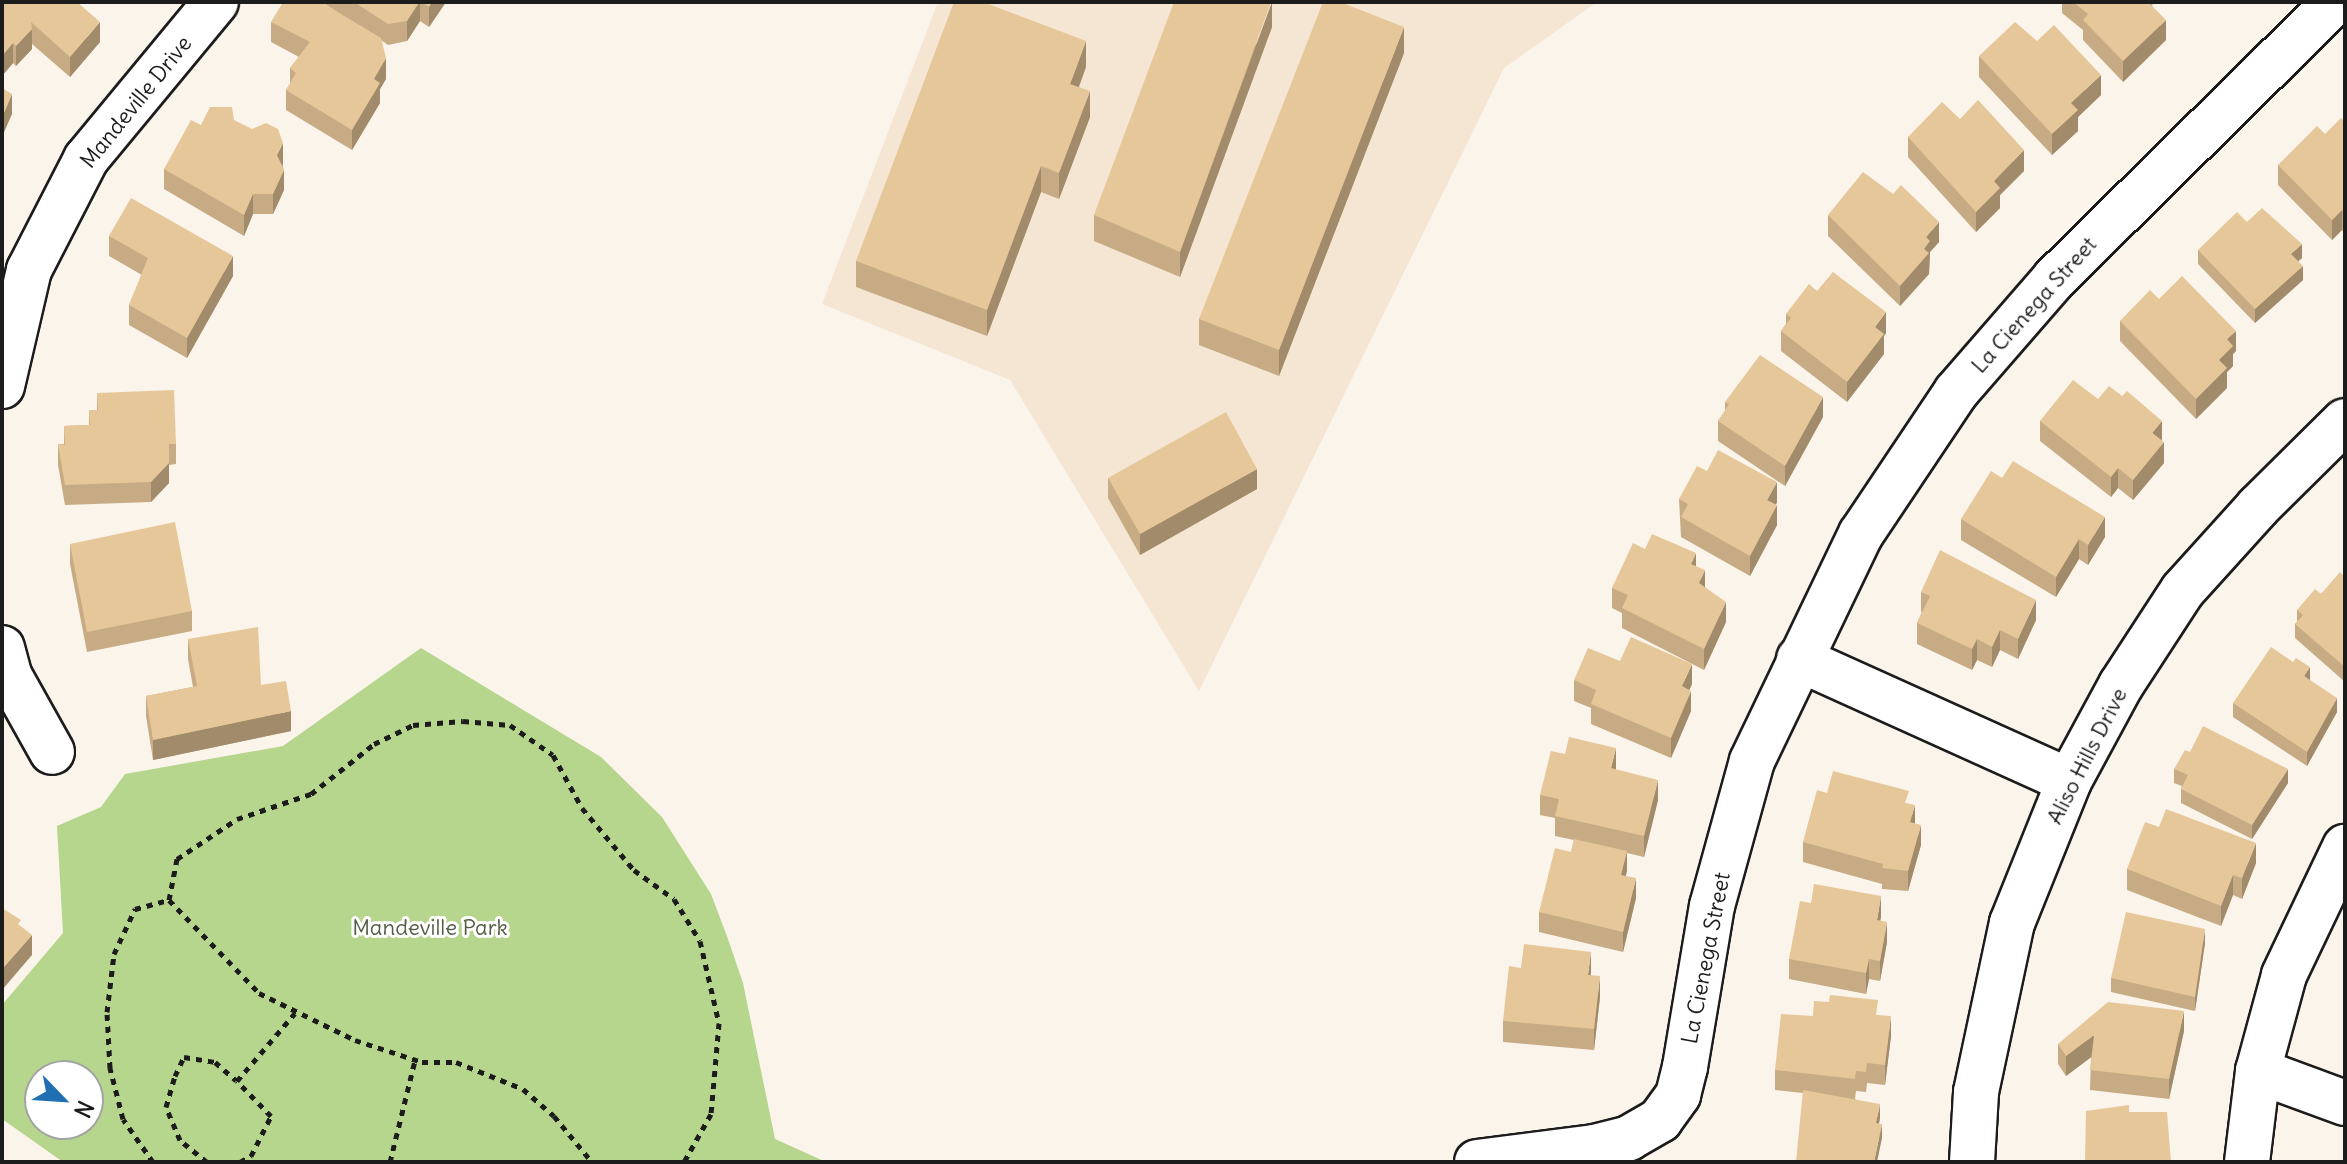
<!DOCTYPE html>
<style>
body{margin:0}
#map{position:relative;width:2347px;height:1164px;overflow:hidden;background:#faf4eb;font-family:Delius,sans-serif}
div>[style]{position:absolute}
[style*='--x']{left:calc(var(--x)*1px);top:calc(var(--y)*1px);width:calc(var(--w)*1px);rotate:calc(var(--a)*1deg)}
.built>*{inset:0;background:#f4e6d2}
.green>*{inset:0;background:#b6d58d}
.path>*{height:5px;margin-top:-2.5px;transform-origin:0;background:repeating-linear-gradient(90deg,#1c1c1c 0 6px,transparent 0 12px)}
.roads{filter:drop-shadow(2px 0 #1c1c1c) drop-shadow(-2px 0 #1c1c1c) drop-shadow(0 2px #1c1c1c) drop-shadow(0 -2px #1c1c1c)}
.minor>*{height:44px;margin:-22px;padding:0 22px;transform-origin:22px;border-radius:22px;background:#fff}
.tertiary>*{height:44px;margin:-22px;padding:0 22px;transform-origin:22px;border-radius:22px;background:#fff}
.wall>*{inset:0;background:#c6ab84}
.shaded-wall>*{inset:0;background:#a18b6b}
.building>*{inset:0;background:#e6c799}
span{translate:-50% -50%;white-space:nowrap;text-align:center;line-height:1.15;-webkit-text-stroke:6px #fff;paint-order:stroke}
.street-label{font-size:22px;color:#1c1c1c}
.park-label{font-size:22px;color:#525d44}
.frame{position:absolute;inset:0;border:4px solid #1c1c1c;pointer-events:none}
.north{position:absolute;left:24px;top:1060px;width:80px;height:80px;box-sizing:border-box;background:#fff;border:2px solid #a4a4a4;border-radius:50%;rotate:115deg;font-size:22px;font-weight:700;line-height:32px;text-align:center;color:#1c1c1c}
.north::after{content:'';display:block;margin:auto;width:28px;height:36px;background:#1f6fb2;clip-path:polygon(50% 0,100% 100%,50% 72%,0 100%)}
</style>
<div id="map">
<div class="built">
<i style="clip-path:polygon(938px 2px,1597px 2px,1504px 68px,1199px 691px,1010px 380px,822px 304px)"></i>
</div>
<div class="green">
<i style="clip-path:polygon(evenodd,421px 648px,601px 757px,662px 817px,711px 894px,728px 939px,743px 983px,775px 1139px,826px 1162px,63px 1162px,2px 1119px,2px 1005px,63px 933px,57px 826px,101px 807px,125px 774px,283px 746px,421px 648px,40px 1076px,88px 1076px,88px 1124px,40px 1124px,40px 1076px)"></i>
</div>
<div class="path">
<i style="--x:169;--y:900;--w:129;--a:45.9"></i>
<i style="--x:259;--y:993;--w:107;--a:26.1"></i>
<i style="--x:355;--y:1040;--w:71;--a:18.2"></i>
<i style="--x:422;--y:1062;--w:34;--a:0"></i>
<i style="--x:456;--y:1062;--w:72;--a:21.9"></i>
<i style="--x:523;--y:1089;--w:41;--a:41.1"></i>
<i style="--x:554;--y:1116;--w:60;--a:50.4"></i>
<i style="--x:153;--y:1162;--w:52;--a:-124.9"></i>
<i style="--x:123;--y:1119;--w:53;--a:-104.3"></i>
<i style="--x:110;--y:1068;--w:56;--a:-93.1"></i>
<i style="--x:107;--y:1012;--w:58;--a:-83.1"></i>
<i style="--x:114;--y:954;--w:50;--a:-65"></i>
<i style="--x:135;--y:909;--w:35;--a:-15"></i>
<i style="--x:169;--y:900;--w:42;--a:-79"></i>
<i style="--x:177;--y:859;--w:72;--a:-33.7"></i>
<i style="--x:237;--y:819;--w:78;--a:-18.7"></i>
<i style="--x:311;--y:794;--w:80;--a:-38.4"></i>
<i style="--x:374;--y:744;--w:43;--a:-26"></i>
<i style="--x:413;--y:725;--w:50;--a:-4.6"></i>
<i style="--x:463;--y:721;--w:47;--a:4.9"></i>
<i style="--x:510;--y:725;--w:52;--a:34.9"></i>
<i style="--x:553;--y:755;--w:60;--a:61.3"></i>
<i style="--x:582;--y:808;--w:81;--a:50"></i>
<i style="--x:634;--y:870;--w:49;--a:35.9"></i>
<i style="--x:674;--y:899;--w:49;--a:58.2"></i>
<i style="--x:700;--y:941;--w:84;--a:77"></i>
<i style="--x:719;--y:1023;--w:91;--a:95"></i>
<i style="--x:711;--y:1114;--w:55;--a:119.4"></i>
<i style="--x:207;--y:1162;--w:35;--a:-141"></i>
<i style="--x:180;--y:1140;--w:36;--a:-113"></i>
<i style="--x:166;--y:1107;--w:32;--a:-74"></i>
<i style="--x:175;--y:1076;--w:21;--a:-65"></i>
<i style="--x:184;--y:1057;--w:31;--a:9"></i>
<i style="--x:215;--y:1062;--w:28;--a:41"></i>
<i style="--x:240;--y:1162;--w:13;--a:-29"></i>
<i style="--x:251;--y:1156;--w:45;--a:-63.4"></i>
<i style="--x:271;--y:1116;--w:49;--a:-134.2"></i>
<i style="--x:237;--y:1081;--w:89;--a:-49.5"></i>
<i style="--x:390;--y:1162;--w:105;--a:-76.2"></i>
</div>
<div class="roads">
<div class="minor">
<i style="--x:2;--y:386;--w:119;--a:-76.9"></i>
<i style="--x:29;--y:270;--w:125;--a:-62.8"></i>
<i style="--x:86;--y:159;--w:204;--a:-50.4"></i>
<i style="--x:2;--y:648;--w:28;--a:75"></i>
<i style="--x:9;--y:675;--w:88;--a:60.8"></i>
<i style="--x:1799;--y:659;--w:296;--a:24.3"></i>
<i style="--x:2258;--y:1071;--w:93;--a:20.2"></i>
<i style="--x:1477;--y:1162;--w:118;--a:-7.3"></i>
<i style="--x:1594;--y:1147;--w:36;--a:-14"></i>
<i style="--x:1629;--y:1138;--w:36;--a:-30"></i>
<i style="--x:1660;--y:1120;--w:31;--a:-54"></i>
<i style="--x:1678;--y:1095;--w:29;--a:-76"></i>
<i style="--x:1685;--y:1067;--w:163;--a:-80.5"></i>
<i style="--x:1712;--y:906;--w:150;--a:-74.6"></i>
<i style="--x:1752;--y:761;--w:252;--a:-64.4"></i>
<i style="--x:1861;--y:534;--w:171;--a:-56.2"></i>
<i style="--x:1956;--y:392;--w:151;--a:-49"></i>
<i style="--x:2055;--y:278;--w:393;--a:-44.6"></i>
<i style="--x:2247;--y:1162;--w:92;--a:-83.1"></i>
<i style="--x:2258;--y:1071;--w:99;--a:-74.8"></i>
<i style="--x:2284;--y:975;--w:142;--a:-64.5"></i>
</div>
<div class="tertiary">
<i style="--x:1972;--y:1162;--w:70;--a:-86.7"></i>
<i style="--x:1976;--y:1092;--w:173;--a:-78"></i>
<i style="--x:2012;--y:923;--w:153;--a:-68.1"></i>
<i style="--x:2069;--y:781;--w:109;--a:-61.6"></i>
<i style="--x:2121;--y:685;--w:113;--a:-56.9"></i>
<i style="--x:2183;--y:590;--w:112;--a:-47.9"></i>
<i style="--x:2258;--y:507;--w:122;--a:-44.7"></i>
</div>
</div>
<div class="wall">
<i style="clip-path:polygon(2px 2px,100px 42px,70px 77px,32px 44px,32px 49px,16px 66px,13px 63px,2px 76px)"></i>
<i style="clip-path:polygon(322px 2px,446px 2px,429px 27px,420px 21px,407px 41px,388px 45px,381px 40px,386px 79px,380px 89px,380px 103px,352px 150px,286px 110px,286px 90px,290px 84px,290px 68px,299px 57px,271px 42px,271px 22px,343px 16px)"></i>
<i style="clip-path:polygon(2062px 2px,2153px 2px,2152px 7px,2166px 40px,2123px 82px,2083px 40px,2083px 30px,2062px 13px)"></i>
<i style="clip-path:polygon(1272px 27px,1180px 277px,1094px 241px,1094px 215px)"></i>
<i style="clip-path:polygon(1404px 53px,1279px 376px,1199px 345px,1199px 319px)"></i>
<i style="clip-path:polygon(1979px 56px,2101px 95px,2078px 117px,2078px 131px,2052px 155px,1979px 77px)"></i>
<i style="clip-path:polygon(1086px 67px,1079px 87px,1090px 117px,1059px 199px,1041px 192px,987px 336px,856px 287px,856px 261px)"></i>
<i style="clip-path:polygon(1960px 119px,2024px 171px,2000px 195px,2000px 208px,1976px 232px,1908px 157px,1908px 137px)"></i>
<i style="clip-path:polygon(234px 120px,283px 163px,284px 190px,273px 214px,253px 214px,244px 236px,164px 189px,164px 169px,201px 125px)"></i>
<i style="clip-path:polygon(2345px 122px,2345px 233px,2342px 230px,2332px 240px,2278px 185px,2278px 165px)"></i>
<i style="clip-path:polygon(1828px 215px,1939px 242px,1930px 252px,1929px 274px,1900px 306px,1828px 236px)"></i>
<i style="clip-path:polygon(2247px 222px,2302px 258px,2298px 261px,2303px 280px,2255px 323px,2198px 264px,2198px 250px)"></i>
<i style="clip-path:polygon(109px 236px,233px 276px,187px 358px,129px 325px,129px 305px,142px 275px,109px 256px)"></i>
<i style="clip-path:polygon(1817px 291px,1886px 333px,1884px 336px,1884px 354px,1847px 402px,1781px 351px,1781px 331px,1786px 324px,1786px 314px)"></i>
<i style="clip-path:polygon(2159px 299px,2236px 351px,2233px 354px,2233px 366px,2227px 372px,2227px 388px,2196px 419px,2120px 341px,2120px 321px)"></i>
<i style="clip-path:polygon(97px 393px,176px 444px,176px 464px,169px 465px,169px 483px,151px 502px,65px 505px,58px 465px,58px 444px,64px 444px,64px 426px,89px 425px,89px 410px,97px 410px)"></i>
<i style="clip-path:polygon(2098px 399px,2162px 441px,2164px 463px,2133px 500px,2118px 488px,2111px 497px,2040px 441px,2040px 421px)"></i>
<i style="clip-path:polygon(1725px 402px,1823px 417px,1785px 486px,1718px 441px,1718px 421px,1725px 411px)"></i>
<i style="clip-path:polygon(1108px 478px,1257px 489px,1140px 555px,1108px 498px)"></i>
<i style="clip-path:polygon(1679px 499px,1777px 502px,1776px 505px,1777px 525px,1750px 576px,1681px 537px)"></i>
<i style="clip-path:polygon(1961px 519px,2105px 537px,2088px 565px,2079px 559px,2056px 597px,1961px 540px)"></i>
<i style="clip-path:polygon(70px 544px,192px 611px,192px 631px,87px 652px,70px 564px)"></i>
<i style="clip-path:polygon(1645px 549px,1696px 566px,1705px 587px,1726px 622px,1704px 670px,1622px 628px,1622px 613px,1612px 608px,1612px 588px)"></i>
<i style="clip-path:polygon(2345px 577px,2345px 682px,2295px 638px,2295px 624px,2297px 622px,2297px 610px)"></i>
<i style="clip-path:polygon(1921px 592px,2036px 620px,2018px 659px,2000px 650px,1992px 667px,1977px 660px,1972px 670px,1917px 644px,1917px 623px,1922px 612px,1921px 612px)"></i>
<i style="clip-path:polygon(188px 639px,261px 685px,291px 731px,153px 760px,146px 716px,146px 696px,193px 687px,188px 659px)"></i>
<i style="clip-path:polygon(1620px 661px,1692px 684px,1689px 690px,1691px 711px,1671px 758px,1591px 724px,1591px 708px,1574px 701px,1574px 680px)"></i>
<i style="clip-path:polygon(2310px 680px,2337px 712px,2307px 766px,2233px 717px,2233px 703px)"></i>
<i style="clip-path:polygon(2190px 752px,2288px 783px,2252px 839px,2181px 803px,2181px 789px,2182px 786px,2174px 783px,2174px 769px)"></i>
<i style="clip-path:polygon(1615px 770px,1658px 800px,1644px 857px,1627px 853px,1626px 876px,1636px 898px,1623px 952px,1539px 932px,1539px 912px,1571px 852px,1574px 840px,1555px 836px,1555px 818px,1540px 815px,1540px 795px)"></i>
<i style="clip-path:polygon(1827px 793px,1909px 804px,1921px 845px,1908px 891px,1882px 889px,1882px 884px,1803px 862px,1803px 842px)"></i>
<i style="clip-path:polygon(2256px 863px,2242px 899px,2233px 895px,2221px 926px,2127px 890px,2127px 869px)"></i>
<i style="clip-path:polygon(1881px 917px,1880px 920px,1887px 942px,1880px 981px,1869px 979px,1866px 994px,1789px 979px,1789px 959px)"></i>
<i style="clip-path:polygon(2205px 943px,2195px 1011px,2111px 992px,2111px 978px)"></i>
<i style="clip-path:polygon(1591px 975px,1600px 997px,1594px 1050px,1503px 1042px,1503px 1021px)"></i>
<i style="clip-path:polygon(1878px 1015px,1891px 1036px,1885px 1085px,1867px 1083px,1866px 1092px,1856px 1091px,1855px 1099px,1880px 1118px,1879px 1124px,1882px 1138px,1803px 1093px,1775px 1090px,1775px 1070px,1813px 1016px)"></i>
<i style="clip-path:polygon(2184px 1031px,2169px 1099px,2090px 1090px,2091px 1057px,2066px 1076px,2058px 1064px,2058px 1044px)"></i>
</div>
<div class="shaded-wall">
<i style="clip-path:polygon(420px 2px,420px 21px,407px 41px,407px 21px)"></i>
<i style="clip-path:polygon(432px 2px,446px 2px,429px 27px,429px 7px)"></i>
<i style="clip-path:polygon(1272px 2px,1272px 27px,1180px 277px,1180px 252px)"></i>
<i style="clip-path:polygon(2166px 20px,2166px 40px,2123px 82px,2123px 61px)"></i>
<i style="clip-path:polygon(100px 22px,100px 42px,70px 77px,70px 57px)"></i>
<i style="clip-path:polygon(1404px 27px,1404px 53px,1279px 376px,1279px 350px)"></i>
<i style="clip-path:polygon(32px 29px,32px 49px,16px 66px,16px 46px)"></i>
<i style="clip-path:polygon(1086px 41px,1086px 67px,1070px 110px,1070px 84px)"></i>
<i style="clip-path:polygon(13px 43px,13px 63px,2px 76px,2px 56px)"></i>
<i style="clip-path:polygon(386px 58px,386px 79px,380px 89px,380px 103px,352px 150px,352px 130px,374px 79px)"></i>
<i style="clip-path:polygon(2101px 75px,2101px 95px,2078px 117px,2078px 131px,2052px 155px,2052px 134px,2071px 103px)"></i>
<i style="clip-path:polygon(1090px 91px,1090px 117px,1059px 199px,1059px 173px)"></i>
<i style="clip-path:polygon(12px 94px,12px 114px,2px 137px,2px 117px)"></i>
<i style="clip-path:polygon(283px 143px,283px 163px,277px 175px,277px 155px)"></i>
<i style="clip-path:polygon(2024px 150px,2024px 171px,2000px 195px,2000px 208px,1976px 232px,1976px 212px,1994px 181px)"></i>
<i style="clip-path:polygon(1041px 166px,1041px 192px,987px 336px,987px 310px)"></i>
<i style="clip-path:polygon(284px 170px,284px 190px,273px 214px,273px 194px)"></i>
<i style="clip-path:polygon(253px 194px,253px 214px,244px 236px,244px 215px)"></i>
<i style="clip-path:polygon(2342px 210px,2342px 230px,2332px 240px,2332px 220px)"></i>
<i style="clip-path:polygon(1939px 222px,1939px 242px,1930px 252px,1929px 274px,1900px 306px,1900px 286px,1926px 237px)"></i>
<i style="clip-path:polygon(2302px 244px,2302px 258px,2291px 268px,2291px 254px)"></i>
<i style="clip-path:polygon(233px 256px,233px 276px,187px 358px,187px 338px)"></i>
<i style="clip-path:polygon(2303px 266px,2303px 280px,2255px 323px,2255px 309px)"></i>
<i style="clip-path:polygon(1886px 312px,1886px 333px,1884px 336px,1884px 354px,1847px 402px,1847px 382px,1875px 327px)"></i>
<i style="clip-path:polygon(2236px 331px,2236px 351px,2233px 354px,2233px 366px,2227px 372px,2227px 388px,2196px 419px,2196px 399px,2219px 360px,2227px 339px)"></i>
<i style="clip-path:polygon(1823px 397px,1823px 417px,1785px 486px,1785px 466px)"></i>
<i style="clip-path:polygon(2162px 421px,2162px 441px,2152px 433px)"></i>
<i style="clip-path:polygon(2164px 442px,2164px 463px,2133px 500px,2133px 480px)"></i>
<i style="clip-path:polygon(169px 463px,169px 483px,151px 502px,151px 482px)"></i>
<i style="clip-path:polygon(2118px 468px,2118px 488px,2111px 497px,2111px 477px)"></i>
<i style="clip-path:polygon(1257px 469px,1257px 489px,1140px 555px,1140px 534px)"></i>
<i style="clip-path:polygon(1777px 482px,1777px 502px,1767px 521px,1767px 500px)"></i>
<i style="clip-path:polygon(1777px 505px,1777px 525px,1750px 576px,1750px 556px)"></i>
<i style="clip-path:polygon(2105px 517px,2105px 537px,2088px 565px,2088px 545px)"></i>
<i style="clip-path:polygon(2079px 539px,2079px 559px,2056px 597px,2056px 577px)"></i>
<i style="clip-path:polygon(1696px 553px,1696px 574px,1691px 564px)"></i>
<i style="clip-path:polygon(1705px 570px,1705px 590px,1699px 583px)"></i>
<i style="clip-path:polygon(2036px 600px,2036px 620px,2018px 659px,2018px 639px)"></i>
<i style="clip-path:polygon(1726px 602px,1726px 622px,1704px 670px,1704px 649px)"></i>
<i style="clip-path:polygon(2000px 630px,2000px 650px,1992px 667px,1992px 647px)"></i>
<i style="clip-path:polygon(1977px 639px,1977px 660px,1972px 670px,1972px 649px)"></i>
<i style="clip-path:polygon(1692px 664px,1692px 684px,1682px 707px,1682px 686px)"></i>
<i style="clip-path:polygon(2310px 667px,2310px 681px,2304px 676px)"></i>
<i style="clip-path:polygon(1691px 691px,1691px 711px,1671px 758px,1671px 738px)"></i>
<i style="clip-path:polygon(2337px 698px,2337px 712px,2307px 766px,2307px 752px)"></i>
<i style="clip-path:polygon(291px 711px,291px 731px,153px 760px,153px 740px)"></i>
<i style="clip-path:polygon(1616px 748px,1616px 769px,1611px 789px,1611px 768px)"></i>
<i style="clip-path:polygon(2288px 769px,2288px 783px,2252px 839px,2252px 825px)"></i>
<i style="clip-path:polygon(1658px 780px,1658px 800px,1644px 857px,1644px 836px)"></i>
<i style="clip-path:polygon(1915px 805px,1915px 826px,1910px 822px)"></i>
<i style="clip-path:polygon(1921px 825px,1921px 845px,1908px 891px,1908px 871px)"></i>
<i style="clip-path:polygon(2256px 843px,2256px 863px,2242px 899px,2242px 878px)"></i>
<i style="clip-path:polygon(1627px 851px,1627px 871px,1621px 895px,1621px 875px)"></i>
<i style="clip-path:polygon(2233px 875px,2233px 895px,2221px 926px,2221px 906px)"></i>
<i style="clip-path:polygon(1636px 878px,1636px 898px,1623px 952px,1623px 932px)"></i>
<i style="clip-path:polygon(1881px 896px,1881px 917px,1877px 940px,1877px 920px)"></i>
<i style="clip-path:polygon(1887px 922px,1887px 942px,1880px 981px,1880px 961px)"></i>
<i style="clip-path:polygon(2205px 929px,2205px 943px,2195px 1011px,2195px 997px)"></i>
<i style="clip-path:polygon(32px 935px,32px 955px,2px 990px,2px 969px)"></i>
<i style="clip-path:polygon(1591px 952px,1591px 973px,1588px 995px,1588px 975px)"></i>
<i style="clip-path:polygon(1869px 959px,1869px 979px,1866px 994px,1866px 973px)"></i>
<i style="clip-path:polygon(1600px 976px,1600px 997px,1594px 1050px,1594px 1029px)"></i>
<i style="clip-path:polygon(2184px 1011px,2184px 1031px,2169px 1099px,2169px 1079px)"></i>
<i style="clip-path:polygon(1891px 1016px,1891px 1036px,1885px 1085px,1885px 1065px)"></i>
<i style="clip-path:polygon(2094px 1035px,2094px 1055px,2066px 1076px,2066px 1056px)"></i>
<i style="clip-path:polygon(1880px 1104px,1880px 1118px,1876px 1137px,1876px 1123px)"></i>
<i style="clip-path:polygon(1882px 1124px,1882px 1138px,1877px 1162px,1874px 1162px)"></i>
</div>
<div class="building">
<i style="clip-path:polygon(2px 2px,77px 2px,100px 22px,70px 57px,31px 22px,32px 29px,16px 46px,13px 43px,2px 56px)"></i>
<i style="clip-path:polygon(283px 2px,321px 2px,381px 38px,386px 58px,374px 79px,380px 83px,352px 130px,286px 90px,296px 73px,290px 68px,310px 42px,271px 22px)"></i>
<i style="clip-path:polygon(354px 2px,419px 2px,407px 21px,388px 24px)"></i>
<i style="clip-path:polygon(421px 2px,432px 2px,429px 7px)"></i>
<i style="clip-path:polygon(954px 2px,983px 2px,1086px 41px,1070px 84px,1090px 91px,1059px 173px,1041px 166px,987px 310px,856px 261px)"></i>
<i style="clip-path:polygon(1174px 2px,1271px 2px,1180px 252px,1094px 215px)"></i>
<i style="clip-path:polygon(1323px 2px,1340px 2px,1404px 27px,1279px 350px,1199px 319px)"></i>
<i style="clip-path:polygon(2073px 2px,2148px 2px,2166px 20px,2123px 61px,2083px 20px,2088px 14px)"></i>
<i style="clip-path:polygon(2015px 22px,2037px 41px,2054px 25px,2101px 75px,2071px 103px,2078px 110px,2052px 134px,1979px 56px)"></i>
<i style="clip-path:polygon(2px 88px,12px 94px,2px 117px)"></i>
<i style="clip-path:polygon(1978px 100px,2024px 150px,1994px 181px,2000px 188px,1976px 212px,1908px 137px,1942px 102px,1960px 119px)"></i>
<i style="clip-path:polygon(210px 107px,232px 107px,234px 120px,252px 129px,266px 123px,278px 129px,283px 143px,277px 155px,284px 170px,273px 194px,253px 194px,244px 215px,164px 169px,191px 120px,201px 125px)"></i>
<i style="clip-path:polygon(2341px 118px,2345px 122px,2345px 212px,2342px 210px,2332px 220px,2278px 165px,2317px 126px,2325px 134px)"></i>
<i style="clip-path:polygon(1863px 172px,1893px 194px,1901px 185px,1939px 222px,1926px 237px,1930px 241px,1924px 249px,1929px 253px,1900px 286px,1828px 215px)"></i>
<i style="clip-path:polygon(131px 198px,233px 256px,187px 338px,129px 305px,148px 258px,109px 236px)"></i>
<i style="clip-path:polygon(2262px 208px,2302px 244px,2291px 254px,2303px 266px,2255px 309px,2198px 250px,2237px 212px,2247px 222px)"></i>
<i style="clip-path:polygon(1833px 272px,1886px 312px,1875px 327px,1884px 334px,1847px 382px,1781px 331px,1791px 318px,1786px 314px,1809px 284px,1817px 291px)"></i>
<i style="clip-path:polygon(2182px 276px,2236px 331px,2227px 339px,2233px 346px,2219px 360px,2227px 368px,2196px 399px,2120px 321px,2150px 290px,2159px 299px)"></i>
<i style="clip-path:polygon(1760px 355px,1823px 397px,1785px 466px,1718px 421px,1729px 404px,1725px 402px)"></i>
<i style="clip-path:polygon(2073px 380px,2098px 399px,2109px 386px,2122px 396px,2127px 391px,2162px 421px,2152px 433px,2164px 442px,2133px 480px,2118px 468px,2111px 477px,2040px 421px)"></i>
<i style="clip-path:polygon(174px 390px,176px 444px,169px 444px,169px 463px,151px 482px,65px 485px,58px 444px,65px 445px,64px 426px,90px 425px,89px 410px,98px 410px,97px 393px)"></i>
<i style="clip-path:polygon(1226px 412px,1257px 469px,1140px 534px,1108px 478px)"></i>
<i style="clip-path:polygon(1718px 450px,1777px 482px,1767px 500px,1777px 505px,1750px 556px,1681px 517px,1688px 504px,1679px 499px,1697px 466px,1707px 471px)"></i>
<i style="clip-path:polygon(2013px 461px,2105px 517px,2088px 545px,2079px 539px,2056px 577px,1961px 519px,1991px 471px,2002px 478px)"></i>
<i style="clip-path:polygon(175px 522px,192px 611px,87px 632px,70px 544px)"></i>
<i style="clip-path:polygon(1652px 534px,1696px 553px,1691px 564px,1705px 570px,1699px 583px,1726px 602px,1704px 649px,1622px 608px,1628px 595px,1612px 588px,1633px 543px,1645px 549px)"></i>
<i style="clip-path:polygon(1940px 550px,2036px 600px,2018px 639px,2000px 630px,1992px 647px,1977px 639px,1972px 649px,1917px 623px,1930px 596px,1921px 592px)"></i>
<i style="clip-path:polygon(2340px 572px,2345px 577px,2345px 667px,2295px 624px,2303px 615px,2297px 610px,2315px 589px,2321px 594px)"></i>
<i style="clip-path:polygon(258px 627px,261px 685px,286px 681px,291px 711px,153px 740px,146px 696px,197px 686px,188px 639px)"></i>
<i style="clip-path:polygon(1631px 637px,1692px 664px,1682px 686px,1691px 691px,1671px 738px,1591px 704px,1596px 690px,1574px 680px,1588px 648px,1620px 661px)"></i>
<i style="clip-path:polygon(2271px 647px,2293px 662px,2296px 658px,2310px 667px,2304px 676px,2337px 698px,2307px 752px,2233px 703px)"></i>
<i style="clip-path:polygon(2203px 726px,2288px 769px,2252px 825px,2181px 789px,2188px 775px,2174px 769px,2185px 750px,2190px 752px)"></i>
<i style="clip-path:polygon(1569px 737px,1616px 748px,1611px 768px,1658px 780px,1644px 836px,1555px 816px,1559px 799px,1540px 795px,1551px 751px,1565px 754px)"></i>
<i style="clip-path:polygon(1833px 771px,1909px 791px,1905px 803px,1915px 805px,1910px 822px,1921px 825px,1908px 871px,1882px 868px,1883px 864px,1803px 842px,1817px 790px,1827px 793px)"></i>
<i style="clip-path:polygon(2166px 809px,2256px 843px,2242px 878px,2233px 875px,2221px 906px,2127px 869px,2145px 822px,2159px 827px)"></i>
<i style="clip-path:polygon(1574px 839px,1627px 851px,1621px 875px,1636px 878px,1623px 932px,1539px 912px,1555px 848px,1571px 852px)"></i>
<i style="clip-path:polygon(1814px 884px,1881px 896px,1877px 920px,1887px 922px,1880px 961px,1869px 959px,1866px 973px,1789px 959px,1800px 901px,1811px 903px)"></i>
<i style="clip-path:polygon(2px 908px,21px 920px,18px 924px,32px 935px,2px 969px)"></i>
<i style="clip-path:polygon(2126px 912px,2205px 929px,2195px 997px,2111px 978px)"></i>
<i style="clip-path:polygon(1524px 944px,1591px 952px,1588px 975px,1600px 976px,1594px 1029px,1503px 1021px,1509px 966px,1521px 968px)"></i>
<i style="clip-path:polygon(1830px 995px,1878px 1000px,1876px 1015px,1891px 1016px,1885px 1065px,1867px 1063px,1866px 1072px,1856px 1071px,1855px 1079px,1775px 1070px,1781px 1014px,1813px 1016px,1814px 1001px,1829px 1002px)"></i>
<i style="clip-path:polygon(2108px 1002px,2184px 1011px,2169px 1079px,2090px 1070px,2094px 1035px,2066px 1056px,2058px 1044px)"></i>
<i style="clip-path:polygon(1803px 1090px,1880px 1104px,1876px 1123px,1882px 1124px,1874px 1162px,1796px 1162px)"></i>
<i style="clip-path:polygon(2129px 1105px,2129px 1112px,2167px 1112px,2171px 1162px,2085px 1162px,2086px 1111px)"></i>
</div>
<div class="street-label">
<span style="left:136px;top:102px;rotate:-51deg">Mandeville Drive</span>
<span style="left:2034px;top:305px;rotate:-48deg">La Cienega Street</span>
<span style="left:2087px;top:756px;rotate:-63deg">Aliso Hills Drive</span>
<span style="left:1706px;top:958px;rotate:-79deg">La Cienega Street</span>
</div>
<div class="park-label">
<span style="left:430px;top:928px">Mandeville Park</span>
</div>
<div class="frame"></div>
<div class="north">N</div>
</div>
